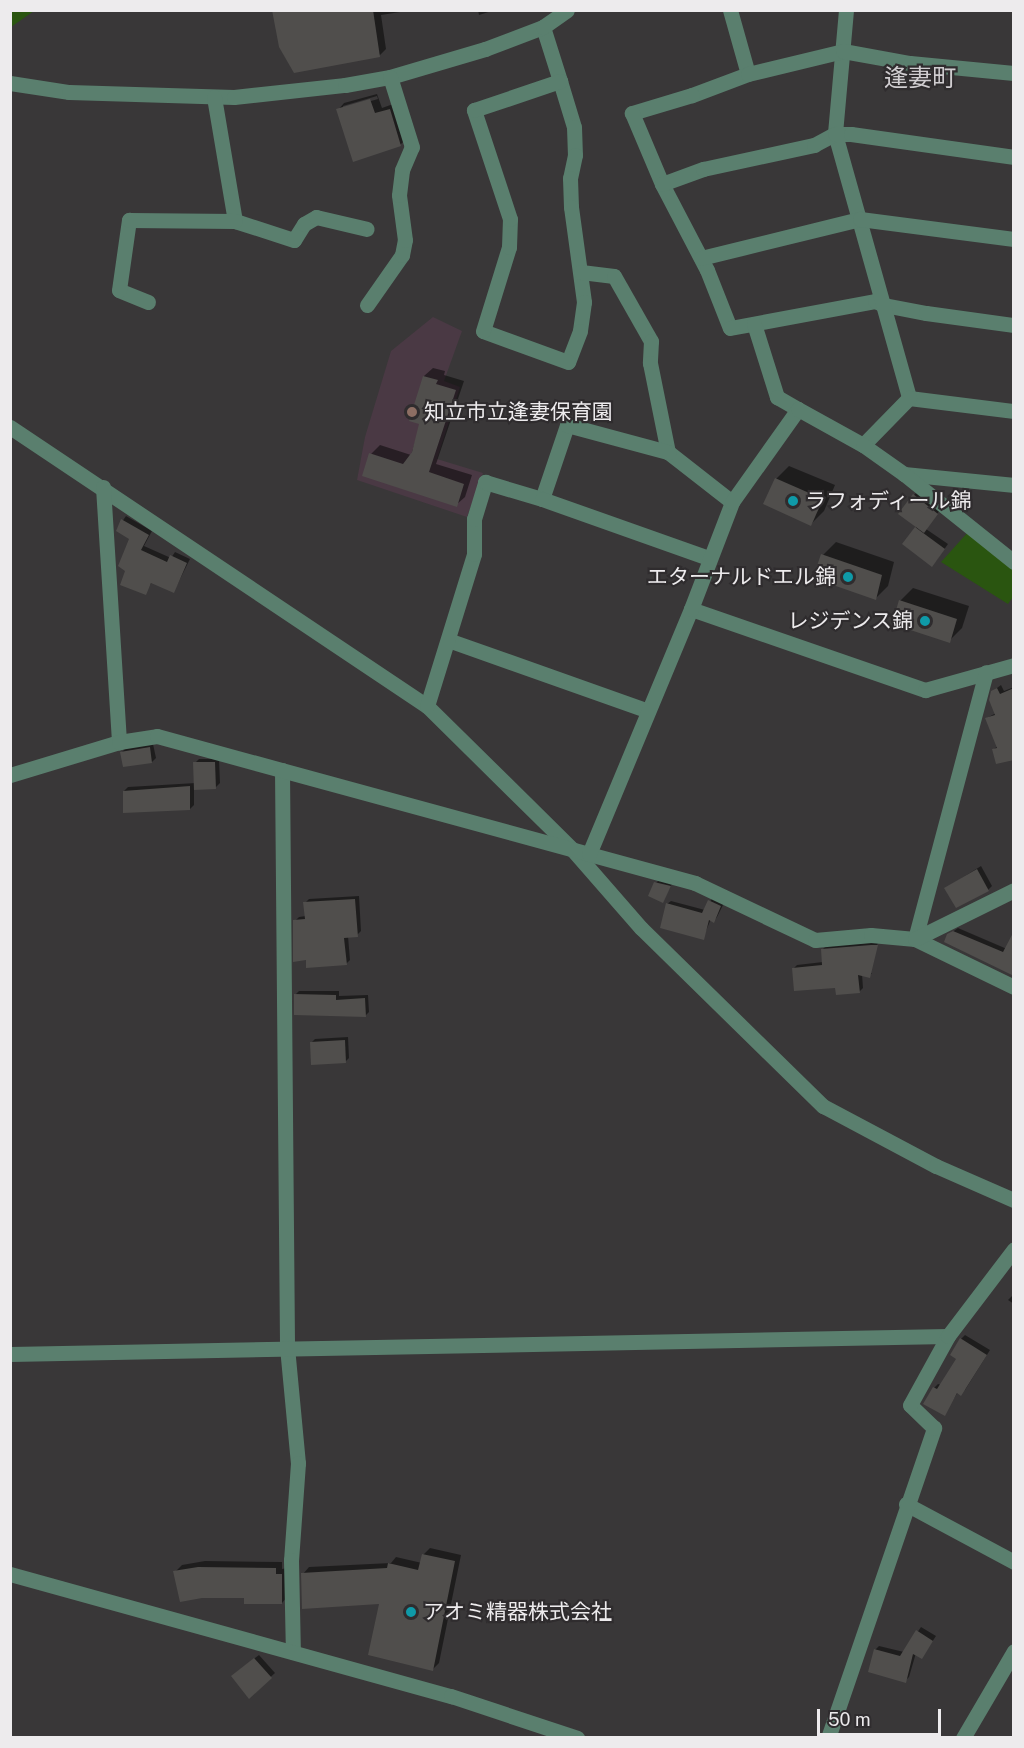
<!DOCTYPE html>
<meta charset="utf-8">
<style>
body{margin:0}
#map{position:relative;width:1024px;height:1748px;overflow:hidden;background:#393738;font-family:"Public Sans","Noto Sans JP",sans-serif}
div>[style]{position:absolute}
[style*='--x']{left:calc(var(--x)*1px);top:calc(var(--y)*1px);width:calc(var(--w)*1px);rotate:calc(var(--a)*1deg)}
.education>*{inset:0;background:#4a3944}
.green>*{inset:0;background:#2a5510}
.shadow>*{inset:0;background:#0007}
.building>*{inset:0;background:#504e4c}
.minor>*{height:15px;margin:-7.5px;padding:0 7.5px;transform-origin:7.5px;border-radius:7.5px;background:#5a7f6e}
.dots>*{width:16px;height:16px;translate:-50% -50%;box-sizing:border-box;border:3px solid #2f2c2e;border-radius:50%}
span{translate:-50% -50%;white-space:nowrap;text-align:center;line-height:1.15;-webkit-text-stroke:4.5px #2f2c2e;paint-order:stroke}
.poi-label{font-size:21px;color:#edebed}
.left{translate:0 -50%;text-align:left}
.right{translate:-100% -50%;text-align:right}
.quarter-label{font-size:24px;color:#d0cdd0}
.frame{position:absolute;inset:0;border:12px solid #edebed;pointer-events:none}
.scale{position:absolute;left:817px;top:1709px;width:124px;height:27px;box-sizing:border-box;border:3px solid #edebed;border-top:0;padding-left:8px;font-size:18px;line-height:21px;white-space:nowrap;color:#edebed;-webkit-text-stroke:4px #2f2c2e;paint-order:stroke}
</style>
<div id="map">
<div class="education">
<i style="clip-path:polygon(433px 317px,462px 331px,444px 381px,460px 387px,437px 459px,483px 473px,467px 517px,357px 480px,365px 437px,391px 351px)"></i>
</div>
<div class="green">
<i style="clip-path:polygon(11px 10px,34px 10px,34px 11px,11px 27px)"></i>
<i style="clip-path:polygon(969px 531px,1013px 568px,1013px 597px,1008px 604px,941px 562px)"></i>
</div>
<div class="shadow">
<i style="clip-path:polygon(274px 10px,413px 10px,381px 15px,386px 49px,380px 55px)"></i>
<i style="clip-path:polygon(478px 10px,495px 10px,479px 15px)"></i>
<i style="clip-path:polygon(evenodd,377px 94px,382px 108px,396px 103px,407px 138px,401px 144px,354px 160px,338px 110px,344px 103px,377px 94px,377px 96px,378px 99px,343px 109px,343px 106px,377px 96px)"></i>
<i style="clip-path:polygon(433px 368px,445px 371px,444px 375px,464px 381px,436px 464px,472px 475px,465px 497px,456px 505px,371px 454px,380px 445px,411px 455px,421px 423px,411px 420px,424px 376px)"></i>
<i style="clip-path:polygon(789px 466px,835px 485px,824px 511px,811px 524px,776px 479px)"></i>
<i style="clip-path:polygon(917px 492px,940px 510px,926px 529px,948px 544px,936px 561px,916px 528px,914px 495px)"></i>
<i style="clip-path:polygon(126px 516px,152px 531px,144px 546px,171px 558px,175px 552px,190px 559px,174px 591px,152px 582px,145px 593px,127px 570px,131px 538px,117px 529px)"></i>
<i style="clip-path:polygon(836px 542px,894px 562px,888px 586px,875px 599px,823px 555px)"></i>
<i style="clip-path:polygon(913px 588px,969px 606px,962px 628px,949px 641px,900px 601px)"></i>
<i style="clip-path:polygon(1001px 685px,1004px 691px,1014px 687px,1014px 758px,994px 749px,998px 746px,987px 718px,996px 713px,993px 691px)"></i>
<i style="clip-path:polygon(153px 744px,156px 758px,152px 762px,122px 752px,126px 748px)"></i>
<i style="clip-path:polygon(199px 759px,219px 759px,220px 783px,216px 787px,194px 788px,194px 805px,190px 809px,124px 791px,128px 787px,196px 783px,195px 763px)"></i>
<i style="clip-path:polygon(981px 866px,992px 886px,988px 890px,946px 888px)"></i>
<i style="clip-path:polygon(660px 879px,673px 882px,663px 901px,656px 883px)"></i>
<i style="clip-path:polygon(359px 896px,361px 931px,357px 935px,348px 936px,350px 960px,346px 964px,307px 959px,295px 921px,299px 917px,306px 916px,305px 903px,309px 899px)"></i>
<i style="clip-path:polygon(713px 897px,724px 903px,717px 917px,714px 921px,711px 919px,703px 938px,667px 904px,671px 901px,705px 910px)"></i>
<i style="clip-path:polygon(958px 928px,1007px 949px,1014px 974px,948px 935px)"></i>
<i style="clip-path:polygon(878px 942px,870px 973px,872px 973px,869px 976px,862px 974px,863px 988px,859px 992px,837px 986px,793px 969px,797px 965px,823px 962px,822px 950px,826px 946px)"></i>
<i style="clip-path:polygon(299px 991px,339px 991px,339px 996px,368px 995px,369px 1012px,365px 1016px,295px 995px)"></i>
<i style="clip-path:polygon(348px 1037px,349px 1058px,345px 1062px,311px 1043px,315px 1039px)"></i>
<i style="clip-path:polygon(1014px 1294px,1014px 1304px,1008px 1300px)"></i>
<i style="clip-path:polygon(965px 1335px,990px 1350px,965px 1390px,958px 1392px,944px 1414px,934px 1388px,938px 1384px,941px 1385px,958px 1358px,961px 1339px)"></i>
<i style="clip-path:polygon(430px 1548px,461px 1555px,439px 1663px,433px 1669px,381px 1602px,303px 1574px,309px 1567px,391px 1563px,396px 1557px,422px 1563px,423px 1555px)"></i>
<i style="clip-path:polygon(205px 1561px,282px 1562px,282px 1569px,287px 1568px,288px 1596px,282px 1603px,245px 1597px,175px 1572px,182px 1565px)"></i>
<i style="clip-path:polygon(921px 1627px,936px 1636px,922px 1657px,916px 1653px,909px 1677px,905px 1681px,875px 1650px,879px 1646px,904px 1652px)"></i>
<i style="clip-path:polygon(259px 1655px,275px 1673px,249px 1696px,237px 1672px)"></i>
</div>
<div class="building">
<i style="clip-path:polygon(272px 10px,373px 10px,380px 57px,294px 73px,279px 47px)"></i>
<i style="clip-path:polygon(370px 99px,375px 113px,390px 109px,401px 146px,353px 162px,336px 109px)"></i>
<i style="clip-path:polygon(423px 376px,438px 380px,436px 384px,456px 390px,429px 472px,464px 484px,457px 507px,362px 476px,369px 453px,403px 464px,412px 452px,419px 424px,409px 421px)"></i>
<i style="clip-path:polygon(775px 478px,823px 499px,811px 526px,763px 504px)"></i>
<i style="clip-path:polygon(913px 494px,938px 514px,924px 533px,898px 514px)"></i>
<i style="clip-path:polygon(121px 519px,149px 535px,141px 550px,167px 562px,170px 555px,187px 563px,174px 593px,151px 583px,146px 595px,120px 585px,125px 571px,118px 566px,129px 539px,116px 531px)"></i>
<i style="clip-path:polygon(915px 527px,945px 549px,932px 567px,902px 544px)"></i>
<i style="clip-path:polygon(821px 554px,882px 575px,876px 600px,813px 578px)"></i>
<i style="clip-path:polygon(899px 600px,957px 619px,950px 643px,892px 624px)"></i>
<i style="clip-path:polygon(997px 688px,1000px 694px,1014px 688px,1014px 760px,996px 764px,992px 749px,997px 748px,985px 718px,995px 715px,989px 700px,991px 691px)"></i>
<i style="clip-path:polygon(150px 747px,152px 763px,123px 767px,120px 752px)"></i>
<i style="clip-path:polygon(193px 762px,215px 762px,216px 789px,194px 790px)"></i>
<i style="clip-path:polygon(190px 786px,190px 810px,123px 813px,123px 791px)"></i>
<i style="clip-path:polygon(977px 869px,989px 891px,956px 908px,944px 888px)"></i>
<i style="clip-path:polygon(654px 882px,671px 886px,663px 903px,648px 896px)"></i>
<i style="clip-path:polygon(355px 899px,358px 937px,344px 938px,347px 965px,306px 968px,306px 960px,293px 962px,293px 920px,305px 919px,303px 902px)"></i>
<i style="clip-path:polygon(708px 900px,721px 906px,714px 923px,709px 920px,704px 940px,660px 928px,666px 903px,702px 913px)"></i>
<i style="clip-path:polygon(953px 931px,1003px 952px,1014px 931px,1014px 976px,944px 942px,947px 934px)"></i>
<i style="clip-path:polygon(871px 945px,878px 945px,870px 978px,858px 975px,860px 993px,836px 995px,835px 988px,794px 991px,792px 968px,822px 965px,821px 949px)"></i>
<i style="clip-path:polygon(294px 994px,336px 995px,336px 1000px,365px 998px,366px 1017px,294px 1015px)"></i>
<i style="clip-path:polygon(345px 1040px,346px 1063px,311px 1065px,310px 1042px)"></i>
<i style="clip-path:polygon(960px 1338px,987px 1355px,961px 1396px,957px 1393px,945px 1416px,923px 1404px,933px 1387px,937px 1389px,956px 1359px,950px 1355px)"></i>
<i style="clip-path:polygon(422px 1554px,455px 1561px,433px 1671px,368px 1655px,379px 1604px,302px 1609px,301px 1573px,387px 1568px,388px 1563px,418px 1570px)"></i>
<i style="clip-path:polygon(198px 1567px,276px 1568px,276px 1574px,282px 1574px,282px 1604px,244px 1604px,244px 1598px,202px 1598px,180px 1602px,173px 1571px)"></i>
<i style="clip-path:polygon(916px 1630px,933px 1641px,922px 1659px,913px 1654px,906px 1683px,868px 1672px,874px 1649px,900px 1656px)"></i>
<i style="clip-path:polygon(254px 1658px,272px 1678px,249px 1699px,231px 1676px)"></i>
</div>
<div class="minor">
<i style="--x:730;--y:10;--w:66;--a:74.3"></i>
<i style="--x:748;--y:74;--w:60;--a:159.4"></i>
<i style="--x:692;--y:95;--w:63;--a:163.3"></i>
<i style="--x:632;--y:113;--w:77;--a:67.1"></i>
<i style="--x:662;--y:184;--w:97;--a:62.4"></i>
<i style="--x:707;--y:270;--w:62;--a:68.4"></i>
<i style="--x:730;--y:328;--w:147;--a:-10.5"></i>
<i style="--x:875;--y:301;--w:10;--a:24"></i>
<i style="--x:884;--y:305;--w:43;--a:10.8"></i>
<i style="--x:926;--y:313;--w:89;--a:7.8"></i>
<i style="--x:846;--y:10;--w:124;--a:95.1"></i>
<i style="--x:835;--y:134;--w:274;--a:74.3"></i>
<i style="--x:543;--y:27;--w:57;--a:72.5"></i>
<i style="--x:560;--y:81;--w:48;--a:73.1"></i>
<i style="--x:574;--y:127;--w:28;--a:88"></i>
<i style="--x:575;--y:155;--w:24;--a:102"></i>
<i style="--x:570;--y:178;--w:29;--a:88"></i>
<i style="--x:571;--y:207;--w:96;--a:82.2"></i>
<i style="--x:584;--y:302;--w:29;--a:98"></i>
<i style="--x:580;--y:331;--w:33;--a:111"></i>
<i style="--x:568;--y:362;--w:90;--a:-160"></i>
<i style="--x:483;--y:331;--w:88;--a:-72.8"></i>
<i style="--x:509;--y:247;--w:28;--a:-88"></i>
<i style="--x:510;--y:219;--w:115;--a:-108.3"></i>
<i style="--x:474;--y:110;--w:91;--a:-18.6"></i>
<i style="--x:748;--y:74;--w:98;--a:-13.6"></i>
<i style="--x:843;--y:51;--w:68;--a:10.2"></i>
<i style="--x:910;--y:63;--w:104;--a:5.5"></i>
<i style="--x:10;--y:83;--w:60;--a:8.7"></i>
<i style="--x:69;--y:92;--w:165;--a:1.7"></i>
<i style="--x:234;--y:97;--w:112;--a:-6.2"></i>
<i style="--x:345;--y:85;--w:46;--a:-10.1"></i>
<i style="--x:390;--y:77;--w:99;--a:-16.4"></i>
<i style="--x:485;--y:49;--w:62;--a:-20.8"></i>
<i style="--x:543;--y:27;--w:29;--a:-35"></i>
<i style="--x:214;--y:97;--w:126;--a:80.4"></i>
<i style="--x:235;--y:221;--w:62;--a:17.9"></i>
<i style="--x:294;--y:240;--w:19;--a:-58"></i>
<i style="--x:304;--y:224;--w:14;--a:-30"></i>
<i style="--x:316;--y:217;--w:52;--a:13.2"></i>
<i style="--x:662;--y:184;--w:44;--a:-20.1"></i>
<i style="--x:703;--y:169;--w:114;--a:-12.2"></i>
<i style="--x:814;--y:145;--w:24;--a:-28"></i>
<i style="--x:835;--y:134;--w:16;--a:0"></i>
<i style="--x:851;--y:134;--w:165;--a:8"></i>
<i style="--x:701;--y:258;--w:164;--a:-13.8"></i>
<i style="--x:860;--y:219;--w:155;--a:7.4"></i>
<i style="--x:581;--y:272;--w:33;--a:7"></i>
<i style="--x:614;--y:276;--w:75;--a:60.4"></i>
<i style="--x:651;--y:341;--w:22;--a:93"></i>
<i style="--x:650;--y:363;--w:91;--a:78.6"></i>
<i style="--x:668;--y:452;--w:81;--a:38"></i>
<i style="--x:148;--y:302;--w:31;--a:-158"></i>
<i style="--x:119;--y:290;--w:71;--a:-81.9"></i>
<i style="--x:129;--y:220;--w:106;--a:0.5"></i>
<i style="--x:367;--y:305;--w:61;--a:-55"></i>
<i style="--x:402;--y:255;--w:15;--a:-79"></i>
<i style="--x:405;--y:240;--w:45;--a:-97.6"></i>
<i style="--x:399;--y:195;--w:25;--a:-83"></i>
<i style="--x:402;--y:170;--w:25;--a:-67"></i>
<i style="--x:412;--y:147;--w:73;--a:-107.4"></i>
<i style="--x:754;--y:324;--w:77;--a:72.5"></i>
<i style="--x:777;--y:397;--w:24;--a:30"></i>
<i style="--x:909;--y:398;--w:106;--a:7.1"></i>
<i style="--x:10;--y:427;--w:502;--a:33.79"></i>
<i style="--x:427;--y:706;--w:204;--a:44.6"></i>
<i style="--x:572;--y:849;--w:105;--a:48.9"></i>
<i style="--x:641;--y:928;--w:255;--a:44.4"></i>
<i style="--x:823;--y:1106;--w:128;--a:28"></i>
<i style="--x:936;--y:1166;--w:85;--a:23.6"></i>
<i style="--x:863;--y:445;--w:66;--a:-45.6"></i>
<i style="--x:904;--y:474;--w:111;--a:5.7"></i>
<i style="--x:103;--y:487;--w:256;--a:86.4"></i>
<i style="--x:542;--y:499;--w:78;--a:-71.3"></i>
<i style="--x:567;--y:425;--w:105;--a:15"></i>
<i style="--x:691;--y:609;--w:248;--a:19.1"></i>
<i style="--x:925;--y:690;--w:92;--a:-15.7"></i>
<i style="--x:448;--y:640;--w:212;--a:19.5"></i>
<i style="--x:427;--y:706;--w:159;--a:-72.8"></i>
<i style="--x:474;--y:554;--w:35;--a:-90"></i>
<i style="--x:474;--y:519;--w:39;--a:-73"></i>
<i style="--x:485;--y:482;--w:59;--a:16.6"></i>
<i style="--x:542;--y:499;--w:177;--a:19.5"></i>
<i style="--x:282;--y:770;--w:577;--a:89.5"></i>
<i style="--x:287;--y:1347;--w:117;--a:84.6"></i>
<i style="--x:298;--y:1463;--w:97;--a:94.1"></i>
<i style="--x:291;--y:1560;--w:92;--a:88.8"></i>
<i style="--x:10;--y:775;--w:114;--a:-16.8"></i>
<i style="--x:119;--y:742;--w:38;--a:-9"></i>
<i style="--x:157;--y:736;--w:558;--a:15.28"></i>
<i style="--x:695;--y:883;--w:133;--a:25.4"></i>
<i style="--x:815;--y:940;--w:56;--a:-5.1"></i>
<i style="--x:871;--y:935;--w:44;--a:5.2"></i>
<i style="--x:915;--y:939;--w:110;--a:25.9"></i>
<i style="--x:589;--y:854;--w:265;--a:-67.4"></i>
<i style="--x:691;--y:609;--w:115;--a:-69"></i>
<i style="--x:732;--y:502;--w:114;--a:-54.6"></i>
<i style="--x:798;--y:409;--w:74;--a:29"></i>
<i style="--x:863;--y:445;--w:50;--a:35.3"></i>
<i style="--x:904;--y:474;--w:141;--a:38.7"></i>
<i style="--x:915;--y:939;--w:276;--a:-75.1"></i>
<i style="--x:915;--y:939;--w:110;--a:-26.3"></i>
<i style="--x:10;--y:1354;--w:938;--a:-1.1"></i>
<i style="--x:906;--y:1504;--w:123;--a:28.2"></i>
<i style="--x:10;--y:1574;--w:458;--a:15.5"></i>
<i style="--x:451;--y:1696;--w:133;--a:18.4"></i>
<i style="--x:828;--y:1738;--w:328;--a:-71.1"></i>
<i style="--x:934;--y:1428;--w:33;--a:-136"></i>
<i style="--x:910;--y:1405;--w:79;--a:-61.2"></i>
<i style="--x:948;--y:1336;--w:109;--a:-52.8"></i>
<i style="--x:963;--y:1738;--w:101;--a:-59.6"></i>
</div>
<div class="dots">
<i style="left:412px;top:412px;background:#8d6e63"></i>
<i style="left:793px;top:501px;background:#0f9aa8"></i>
<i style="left:848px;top:577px;background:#0f9aa8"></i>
<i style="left:925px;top:621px;background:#0f9aa8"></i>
<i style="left:411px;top:1612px;background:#0f9aa8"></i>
</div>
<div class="poi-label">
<span class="left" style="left:424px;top:412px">知立市立逢妻保育園</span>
<span class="left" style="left:805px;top:501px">ラフォディール錦</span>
<span class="right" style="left:836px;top:577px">エターナルドエル錦</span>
<span class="right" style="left:913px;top:621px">レジデンス錦</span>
<span class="left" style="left:423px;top:1612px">アオミ精器株式会社</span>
</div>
<div class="quarter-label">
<span style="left:920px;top:78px">逢妻町</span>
</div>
<div class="frame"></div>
<div class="scale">50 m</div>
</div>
